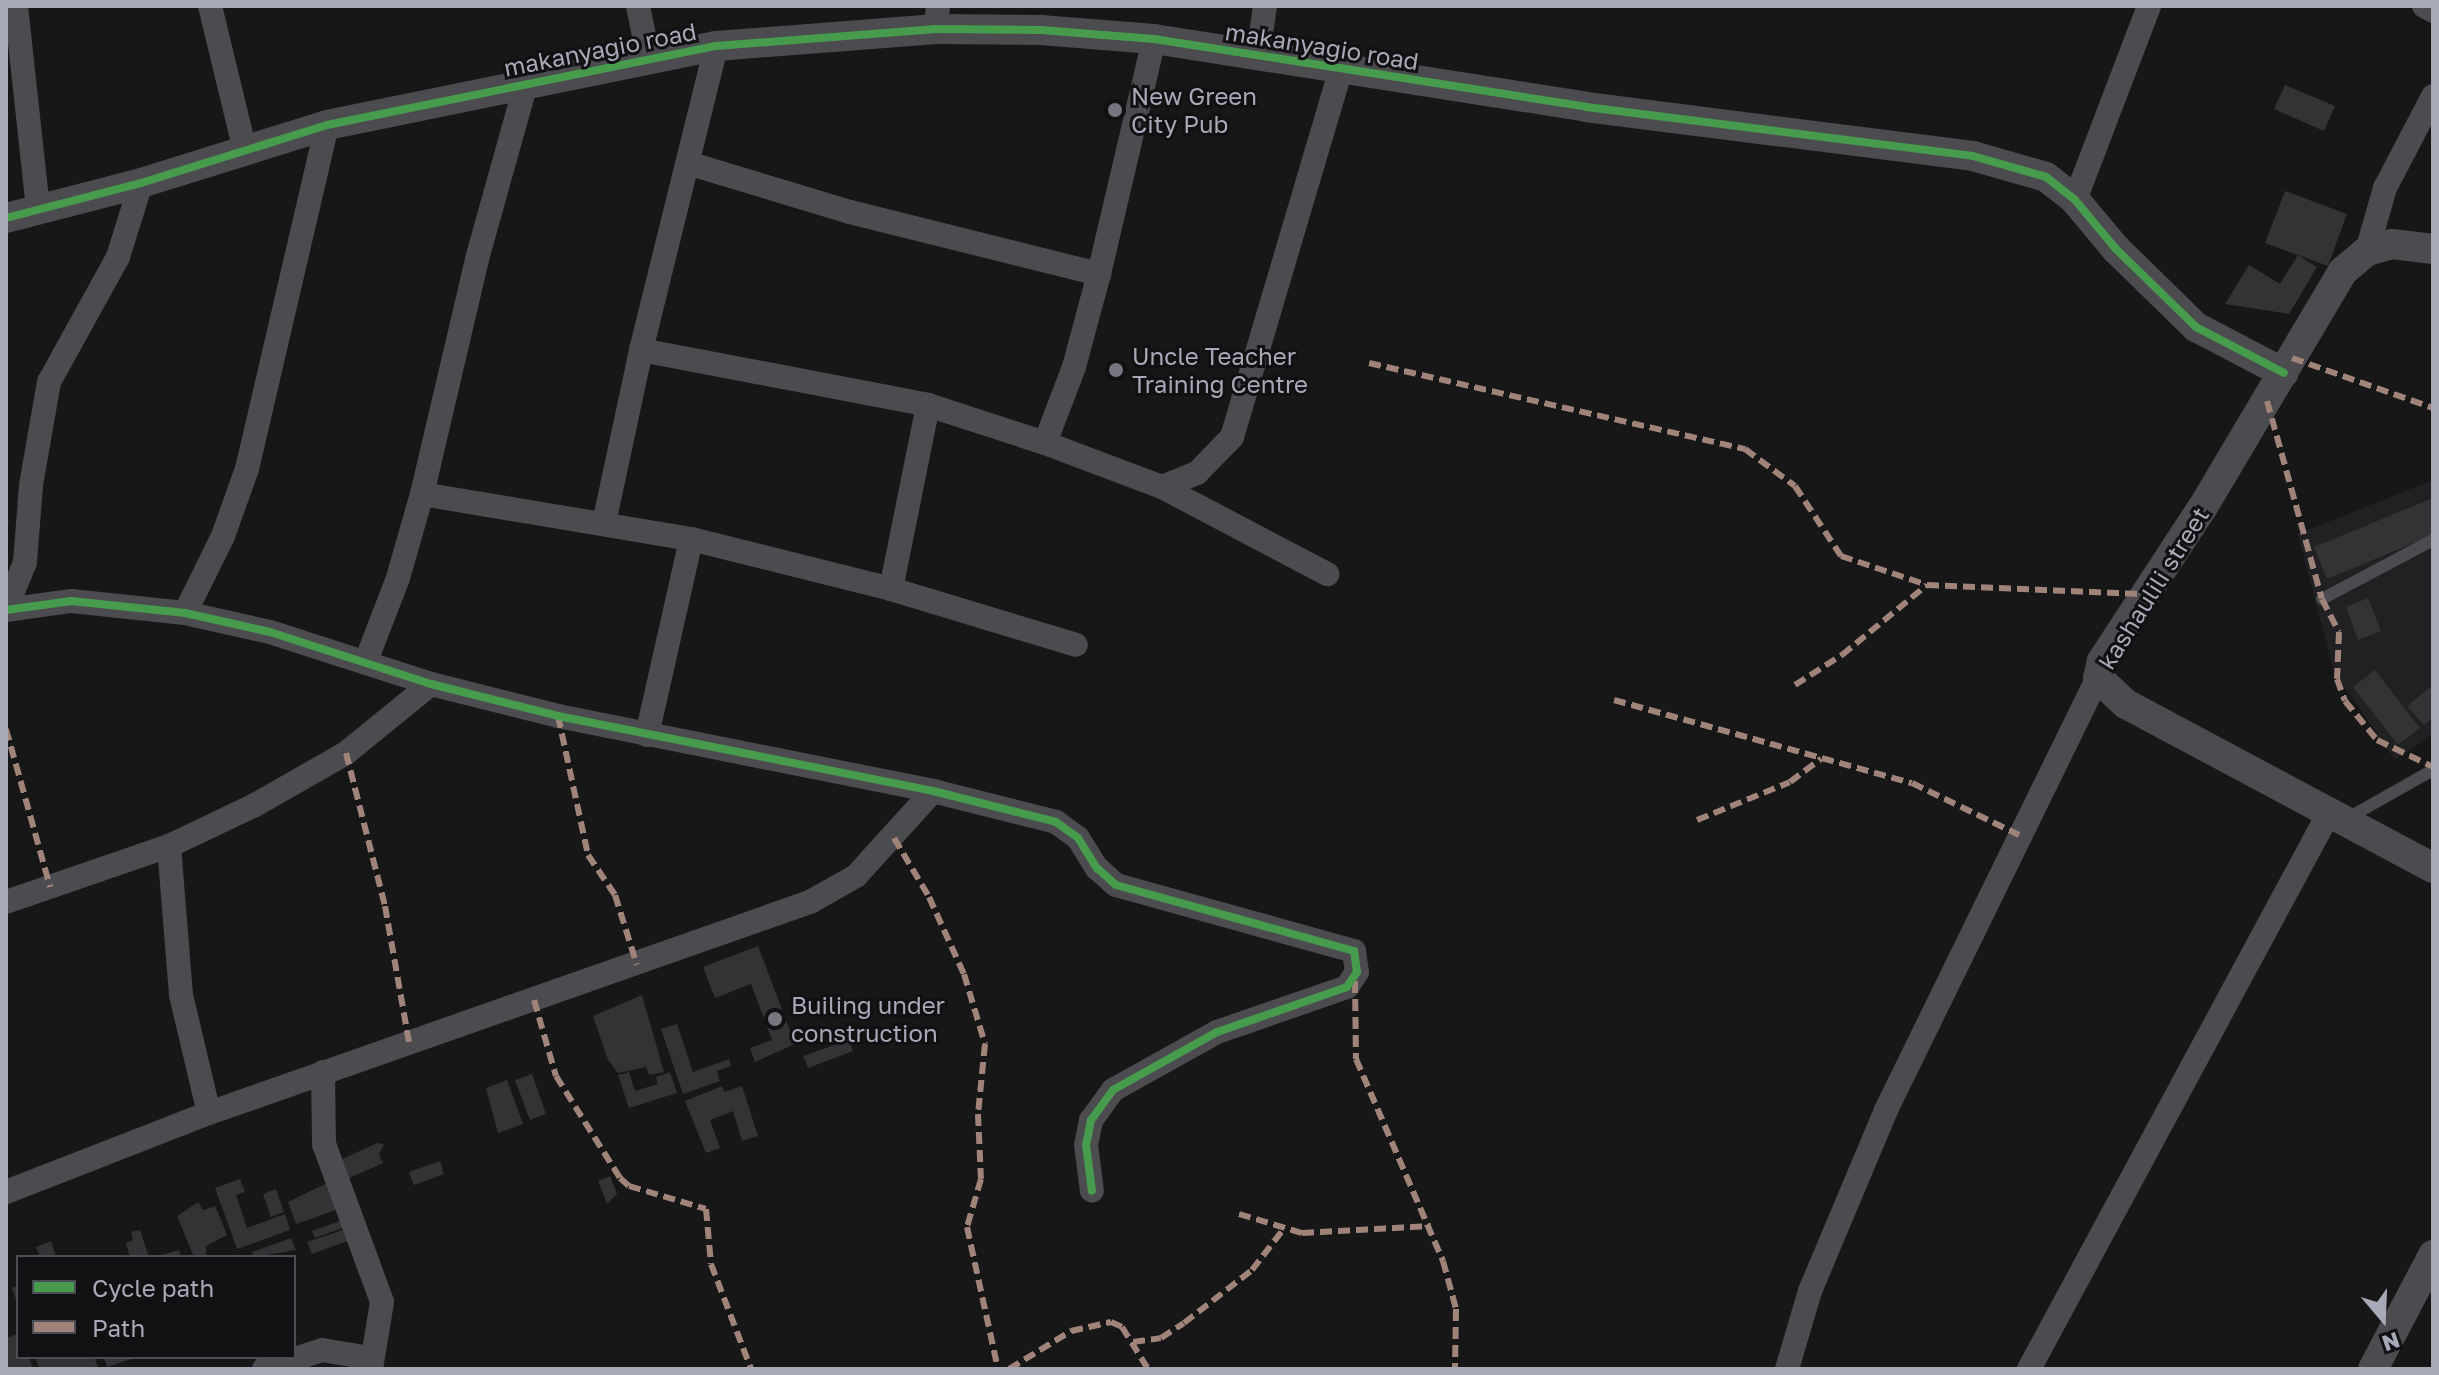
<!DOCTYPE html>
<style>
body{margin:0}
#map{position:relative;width:2439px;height:1375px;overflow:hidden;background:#171717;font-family:"Golos Text",sans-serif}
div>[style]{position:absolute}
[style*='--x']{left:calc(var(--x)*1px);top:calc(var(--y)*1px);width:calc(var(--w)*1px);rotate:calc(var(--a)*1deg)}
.built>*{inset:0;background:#212123}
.building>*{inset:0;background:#333335}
.service>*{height:12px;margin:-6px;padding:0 6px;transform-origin:6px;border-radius:6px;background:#4b4b50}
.minor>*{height:24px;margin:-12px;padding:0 12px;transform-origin:12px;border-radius:12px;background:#4b4b50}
.tertiary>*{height:30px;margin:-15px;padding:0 15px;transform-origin:15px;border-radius:15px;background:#4b4b50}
.quiet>*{height:6px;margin-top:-3px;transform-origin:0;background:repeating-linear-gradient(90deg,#a18479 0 12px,transparent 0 18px)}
.cycleway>*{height:8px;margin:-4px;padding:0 4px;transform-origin:4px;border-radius:4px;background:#469c4c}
.dots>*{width:22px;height:22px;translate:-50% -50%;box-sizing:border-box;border:4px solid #111113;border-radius:50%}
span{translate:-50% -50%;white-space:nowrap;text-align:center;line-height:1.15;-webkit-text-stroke:6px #111113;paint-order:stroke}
.street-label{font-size:24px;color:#a7a9b8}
.poi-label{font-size:24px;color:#a7a9b8}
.left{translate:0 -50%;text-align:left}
.frame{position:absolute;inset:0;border:8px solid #a7a9b8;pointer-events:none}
.legend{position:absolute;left:16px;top:1255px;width:280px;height:104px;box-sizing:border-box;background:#111113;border:2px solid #4d4e55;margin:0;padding:10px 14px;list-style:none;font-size:24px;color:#a7a9b8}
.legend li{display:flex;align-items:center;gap:16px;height:40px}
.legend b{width:40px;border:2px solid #4d4e55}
.north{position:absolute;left:2343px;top:1279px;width:80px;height:80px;-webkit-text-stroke:6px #111113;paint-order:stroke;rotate:161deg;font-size:22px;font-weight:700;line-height:32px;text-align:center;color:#a7a9b8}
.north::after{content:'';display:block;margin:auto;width:28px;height:36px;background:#a7a9b8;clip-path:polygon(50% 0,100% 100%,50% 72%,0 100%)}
</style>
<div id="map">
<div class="built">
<i style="clip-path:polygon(2433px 480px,2433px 734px,2395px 760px,2334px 672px,2298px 534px)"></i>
</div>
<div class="building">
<i style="clip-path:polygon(2285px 85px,2335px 106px,2324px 131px,2274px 109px)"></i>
<i style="clip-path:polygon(2285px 191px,2347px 214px,2328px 266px,2265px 243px)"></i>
<i style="clip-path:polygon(2298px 255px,2317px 267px,2289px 314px,2225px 304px,2249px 265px,2280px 284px)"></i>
<i style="clip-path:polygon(2433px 498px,2433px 535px,2327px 579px,2314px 547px)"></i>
<i style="clip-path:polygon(2368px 598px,2381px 631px,2358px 640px,2346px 607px)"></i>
<i style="clip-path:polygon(2375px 670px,2420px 728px,2398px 745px,2353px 687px)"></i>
<i style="clip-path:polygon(2433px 685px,2433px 718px,2424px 725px,2407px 706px)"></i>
<i style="clip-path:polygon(758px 946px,795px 1044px,755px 1062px,750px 1048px,772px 1040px,751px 984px,715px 998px,703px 967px)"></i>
<i style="clip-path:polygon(642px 995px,664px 1072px,649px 1075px,646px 1067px,618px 1073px,608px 1060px,593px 1016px)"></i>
<i style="clip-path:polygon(677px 1024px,693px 1072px,729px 1059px,731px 1066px,717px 1071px,720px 1081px,683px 1094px,661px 1029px)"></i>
<i style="clip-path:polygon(849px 1040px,853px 1051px,808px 1068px,803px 1056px)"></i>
<i style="clip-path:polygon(629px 1072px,635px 1091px,658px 1084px,656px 1077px,670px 1072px,677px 1093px,629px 1108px,618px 1075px)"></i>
<i style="clip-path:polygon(532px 1074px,546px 1114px,530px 1120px,515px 1080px)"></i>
<i style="clip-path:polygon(507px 1080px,523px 1124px,498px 1133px,486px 1088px)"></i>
<i style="clip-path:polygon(722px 1086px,724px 1092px,742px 1086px,758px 1136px,742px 1141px,733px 1111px,710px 1120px,720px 1148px,706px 1153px,685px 1101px)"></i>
<i style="clip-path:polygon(377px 1143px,384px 1144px,379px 1154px,383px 1163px,345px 1180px,336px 1162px)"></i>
<i style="clip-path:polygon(440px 1161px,444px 1174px,414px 1185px,409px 1172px)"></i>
<i style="clip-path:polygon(610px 1176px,617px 1194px,607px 1204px,598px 1181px)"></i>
<i style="clip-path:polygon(240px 1179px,245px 1192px,236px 1195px,247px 1228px,285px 1214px,290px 1230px,237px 1249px,215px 1188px)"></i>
<i style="clip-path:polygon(327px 1183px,336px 1210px,296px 1224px,288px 1202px)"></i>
<i style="clip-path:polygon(276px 1189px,284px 1212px,271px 1217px,263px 1194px)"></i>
<i style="clip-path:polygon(198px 1202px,203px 1210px,215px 1206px,227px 1235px,206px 1246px,206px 1257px,194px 1257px,177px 1216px)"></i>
<i style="clip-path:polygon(345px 1219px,348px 1226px,315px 1238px,312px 1231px)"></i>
<i style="clip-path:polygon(346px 1229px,350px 1240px,312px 1254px,307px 1242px)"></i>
<i style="clip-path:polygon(140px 1230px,149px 1257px,130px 1257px,126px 1243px,133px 1240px,131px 1232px)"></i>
<i style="clip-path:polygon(291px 1238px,296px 1250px,254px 1257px,252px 1252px)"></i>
<i style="clip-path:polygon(51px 1241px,56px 1257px,40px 1257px,36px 1247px)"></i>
<i style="clip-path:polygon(179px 1250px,181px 1257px,158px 1257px,158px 1256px)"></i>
<i style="clip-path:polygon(18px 1286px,18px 1305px,12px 1288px)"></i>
<i style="clip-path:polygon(18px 1334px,18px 1357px,29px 1357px,33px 1369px,6px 1369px,6px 1338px)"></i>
<i style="clip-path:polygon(35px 1357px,94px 1357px,98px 1367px,40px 1369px)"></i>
<i style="clip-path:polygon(104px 1357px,135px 1357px,135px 1358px,107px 1367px)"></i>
</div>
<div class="service">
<i style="--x:2322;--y:599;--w:126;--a:-28"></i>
<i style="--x:2348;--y:818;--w:98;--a:-29.5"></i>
</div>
<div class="minor">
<i style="--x:16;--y:6;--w:204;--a:83.8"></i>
<i style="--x:210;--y:6;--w:149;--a:76.4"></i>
<i style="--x:638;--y:6;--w:55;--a:78.5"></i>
<i style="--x:2424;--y:6;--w:10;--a:29"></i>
<i style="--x:936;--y:29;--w:23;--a:-85"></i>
<i style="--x:1258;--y:55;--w:49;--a:-81.9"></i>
<i style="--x:691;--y:164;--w:166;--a:16.8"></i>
<i style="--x:850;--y:212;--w:257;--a:14"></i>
<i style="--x:2075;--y:200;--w:208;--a:-69.1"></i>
<i style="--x:2367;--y:251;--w:66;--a:-74.1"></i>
<i style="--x:2385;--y:188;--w:104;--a:-62.4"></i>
<i style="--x:641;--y:350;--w:292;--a:10.8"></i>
<i style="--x:928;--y:405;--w:123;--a:18"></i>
<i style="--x:1045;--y:443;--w:125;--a:20.6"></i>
<i style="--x:1162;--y:487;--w:187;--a:27.8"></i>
<i style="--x:1045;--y:443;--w:81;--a:-69.1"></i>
<i style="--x:1074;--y:367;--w:96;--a:-75"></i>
<i style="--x:1099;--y:274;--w:241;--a:-76.8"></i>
<i style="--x:1162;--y:487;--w:38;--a:-22"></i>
<i style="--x:1197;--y:473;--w:50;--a:-45.8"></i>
<i style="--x:1232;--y:437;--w:383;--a:-73.5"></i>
<i style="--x:422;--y:494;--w:273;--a:9.5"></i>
<i style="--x:691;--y:539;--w:206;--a:14"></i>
<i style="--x:891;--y:589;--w:193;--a:16.8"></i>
<i style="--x:604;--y:523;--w:177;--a:-77.9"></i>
<i style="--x:641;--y:350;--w:313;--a:-76.1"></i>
<i style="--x:891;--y:589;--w:188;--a:-78.6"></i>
<i style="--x:6;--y:609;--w:51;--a:-68"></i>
<i style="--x:25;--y:562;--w:77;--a:-85.5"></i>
<i style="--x:31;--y:485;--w:105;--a:-80.1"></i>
<i style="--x:49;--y:382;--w:143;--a:-61.1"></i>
<i style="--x:118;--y:257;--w:77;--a:-72.7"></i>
<i style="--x:6;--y:610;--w:66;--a:-7.9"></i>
<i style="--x:71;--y:601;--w:115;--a:6"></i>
<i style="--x:185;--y:613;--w:87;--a:12.6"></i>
<i style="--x:270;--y:632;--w:169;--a:17.9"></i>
<i style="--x:431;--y:684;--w:131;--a:14.1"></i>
<i style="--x:558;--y:716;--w:382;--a:11.3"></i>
<i style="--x:933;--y:791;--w:127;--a:14.1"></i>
<i style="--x:1056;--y:822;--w:27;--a:36"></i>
<i style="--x:1078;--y:838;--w:36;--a:58"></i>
<i style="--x:1097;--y:868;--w:25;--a:42"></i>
<i style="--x:1116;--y:885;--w:247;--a:15.5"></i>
<i style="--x:1354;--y:951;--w:21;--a:82"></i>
<i style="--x:1357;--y:972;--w:18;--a:124"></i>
<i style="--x:1347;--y:987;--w:138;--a:160.9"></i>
<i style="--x:1217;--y:1032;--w:119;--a:150.9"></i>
<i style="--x:1113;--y:1090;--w:37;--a:126"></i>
<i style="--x:1091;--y:1120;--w:25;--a:101"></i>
<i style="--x:1086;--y:1145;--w:46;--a:82.6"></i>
<i style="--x:185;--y:613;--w:86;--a:-63.7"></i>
<i style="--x:223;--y:536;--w:71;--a:-70.3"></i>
<i style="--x:247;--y:469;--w:353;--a:-76.9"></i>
<i style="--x:366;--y:661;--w:89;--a:-68.9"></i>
<i style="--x:398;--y:578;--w:87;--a:-74.1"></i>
<i style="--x:422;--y:494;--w:241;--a:-76.8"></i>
<i style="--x:477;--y:259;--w:183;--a:-74.4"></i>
<i style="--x:647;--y:735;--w:201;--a:-77.3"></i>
<i style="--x:169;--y:846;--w:149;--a:85.4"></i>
<i style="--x:181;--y:995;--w:121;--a:76.7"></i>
<i style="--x:6;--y:902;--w:172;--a:-19"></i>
<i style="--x:169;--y:846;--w:95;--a:-25.5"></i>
<i style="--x:255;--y:805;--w:105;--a:-29.7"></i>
<i style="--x:346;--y:753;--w:109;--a:-39.1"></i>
<i style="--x:323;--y:1072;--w:72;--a:89.2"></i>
<i style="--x:324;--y:1144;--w:168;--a:69.8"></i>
<i style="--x:382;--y:1302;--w:68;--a:99.3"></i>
<i style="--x:6;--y:1192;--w:218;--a:-21.3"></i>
<i style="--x:209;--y:1113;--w:637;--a:-19.35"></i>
<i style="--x:810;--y:902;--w:53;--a:-29.5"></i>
<i style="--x:856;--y:876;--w:115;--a:-47.8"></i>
<i style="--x:264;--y:1369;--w:61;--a:-18.1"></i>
<i style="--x:322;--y:1350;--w:49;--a:9.5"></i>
<i style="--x:1787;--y:1369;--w:81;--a:-73.6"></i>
<i style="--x:1810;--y:1291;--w:196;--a:-67.2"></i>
<i style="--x:1886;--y:1110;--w:481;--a:-63.9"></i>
<i style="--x:2029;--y:1369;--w:634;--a:-61.66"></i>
</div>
<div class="tertiary">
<i style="--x:6;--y:218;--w:139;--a:-14.5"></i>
<i style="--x:141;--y:183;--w:195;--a:-17.3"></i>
<i style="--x:327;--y:125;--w:397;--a:-11.5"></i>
<i style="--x:716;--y:46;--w:221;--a:-4.4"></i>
<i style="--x:936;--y:29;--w:105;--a:0.5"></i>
<i style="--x:1041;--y:30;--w:113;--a:4.6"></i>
<i style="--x:1154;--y:39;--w:437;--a:8.9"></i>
<i style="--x:1586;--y:107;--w:390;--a:7.2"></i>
<i style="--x:1973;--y:156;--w:76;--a:16"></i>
<i style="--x:2046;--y:177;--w:37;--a:38"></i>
<i style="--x:2075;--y:200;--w:64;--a:50.1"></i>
<i style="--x:2116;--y:249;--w:112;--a:44.3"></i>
<i style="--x:2196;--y:327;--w:99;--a:27.6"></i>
<i style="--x:2433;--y:249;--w:41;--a:-173"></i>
<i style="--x:2392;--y:244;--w:26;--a:164"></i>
<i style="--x:2367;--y:251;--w:31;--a:140"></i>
<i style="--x:2343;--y:271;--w:276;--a:120.7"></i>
<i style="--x:2202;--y:508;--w:183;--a:123.2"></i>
<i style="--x:2102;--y:661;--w:17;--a:103"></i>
<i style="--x:2098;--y:678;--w:38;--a:43"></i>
<i style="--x:2126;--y:704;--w:348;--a:28.1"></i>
<i style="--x:2373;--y:1369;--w:129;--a:-62.2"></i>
</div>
<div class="quiet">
<i style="--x:2292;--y:358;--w:150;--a:19.5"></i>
<i style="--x:1369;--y:363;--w:386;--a:12.9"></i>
<i style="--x:1745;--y:449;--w:62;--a:36.5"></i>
<i style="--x:1795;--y:486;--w:84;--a:56.7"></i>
<i style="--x:1841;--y:556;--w:91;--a:18.6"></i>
<i style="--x:2267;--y:401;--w:205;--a:74.5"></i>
<i style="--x:2322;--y:599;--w:37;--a:63"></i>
<i style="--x:2339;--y:632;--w:47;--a:92.4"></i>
<i style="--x:2337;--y:679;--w:23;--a:70"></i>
<i style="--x:2345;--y:701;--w:50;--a:50.6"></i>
<i style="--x:2377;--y:740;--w:62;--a:25.7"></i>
<i style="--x:1795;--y:685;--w:56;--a:-32.6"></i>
<i style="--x:1842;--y:655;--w:110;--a:-39.5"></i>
<i style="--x:1927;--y:585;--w:219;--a:2.4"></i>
<i style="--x:1614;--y:700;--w:309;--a:15.6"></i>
<i style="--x:1912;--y:783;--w:119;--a:25.9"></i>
<i style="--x:558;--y:716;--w:142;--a:77.8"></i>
<i style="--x:588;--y:855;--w:48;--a:56"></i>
<i style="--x:615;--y:895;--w:73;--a:72.6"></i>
<i style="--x:6;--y:729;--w:164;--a:74.4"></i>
<i style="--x:346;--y:753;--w:158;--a:75.7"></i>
<i style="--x:385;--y:906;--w:138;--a:80"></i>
<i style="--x:1697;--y:820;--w:100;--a:-22.2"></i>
<i style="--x:1790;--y:782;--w:39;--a:-37"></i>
<i style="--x:894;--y:838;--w:69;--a:59.3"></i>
<i style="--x:929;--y:897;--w:85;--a:65.6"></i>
<i style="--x:964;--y:974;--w:73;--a:73.3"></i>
<i style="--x:985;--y:1044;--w:70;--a:95.7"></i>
<i style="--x:978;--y:1114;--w:65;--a:87.4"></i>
<i style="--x:981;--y:1179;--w:50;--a:106.3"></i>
<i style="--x:967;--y:1227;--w:145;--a:77.7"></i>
<i style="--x:1355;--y:981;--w:78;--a:89.3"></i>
<i style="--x:1356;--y:1059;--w:220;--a:66.7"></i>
<i style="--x:1443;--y:1261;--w:50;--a:74.8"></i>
<i style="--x:1456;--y:1309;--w:60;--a:91"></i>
<i style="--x:534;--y:1000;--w:79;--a:73.9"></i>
<i style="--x:556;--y:1076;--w:120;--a:57.9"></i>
<i style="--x:620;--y:1178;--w:12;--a:42"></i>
<i style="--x:629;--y:1186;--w:80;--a:16.6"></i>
<i style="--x:706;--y:1209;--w:55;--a:84.8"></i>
<i style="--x:711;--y:1264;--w:112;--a:69.1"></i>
<i style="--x:1239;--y:1214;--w:66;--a:16.8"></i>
<i style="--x:1302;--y:1233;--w:129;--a:-3.1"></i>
<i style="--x:1133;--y:1342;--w:28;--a:-8"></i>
<i style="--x:1161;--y:1338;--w:27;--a:-33"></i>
<i style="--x:1184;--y:1323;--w:86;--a:-37.9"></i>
<i style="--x:1252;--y:1270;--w:49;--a:-52.4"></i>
<i style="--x:1009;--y:1369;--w:73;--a:-31.5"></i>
<i style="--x:1071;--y:1331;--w:41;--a:-12.7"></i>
<i style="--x:1111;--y:1322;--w:12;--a:24"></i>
<i style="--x:1122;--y:1327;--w:49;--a:58.2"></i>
</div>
<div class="cycleway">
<i style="--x:6;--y:218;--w:139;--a:-14.5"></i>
<i style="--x:141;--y:183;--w:195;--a:-17.3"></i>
<i style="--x:327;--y:125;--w:397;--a:-11.5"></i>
<i style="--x:716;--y:46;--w:221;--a:-4.4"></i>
<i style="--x:936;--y:29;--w:105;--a:0.5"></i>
<i style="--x:1041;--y:30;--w:113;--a:4.6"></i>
<i style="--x:1154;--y:39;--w:437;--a:8.9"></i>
<i style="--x:1586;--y:107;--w:390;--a:7.2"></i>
<i style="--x:1973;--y:156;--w:76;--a:16"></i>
<i style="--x:2046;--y:177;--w:37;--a:38"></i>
<i style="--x:2075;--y:200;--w:64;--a:50.1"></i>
<i style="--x:2116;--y:249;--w:112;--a:44.3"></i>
<i style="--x:2196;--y:327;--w:99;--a:27.6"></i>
<i style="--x:6;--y:610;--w:66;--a:-7.9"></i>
<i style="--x:71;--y:601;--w:115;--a:6"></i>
<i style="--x:185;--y:613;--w:87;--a:12.6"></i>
<i style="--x:270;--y:632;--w:169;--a:17.9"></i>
<i style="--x:431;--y:684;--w:131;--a:14.1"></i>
<i style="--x:558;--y:716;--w:382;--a:11.3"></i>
<i style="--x:933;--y:791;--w:127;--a:14.1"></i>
<i style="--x:1056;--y:822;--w:27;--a:36"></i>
<i style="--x:1078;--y:838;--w:36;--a:58"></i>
<i style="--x:1097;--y:868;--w:25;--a:42"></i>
<i style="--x:1116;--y:885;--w:247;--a:15.5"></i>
<i style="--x:1354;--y:951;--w:21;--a:82"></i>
<i style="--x:1357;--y:972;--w:18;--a:124"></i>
<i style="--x:1347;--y:987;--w:138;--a:160.9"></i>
<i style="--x:1217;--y:1032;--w:119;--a:150.9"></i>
<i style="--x:1113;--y:1090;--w:37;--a:126"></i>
<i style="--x:1091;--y:1120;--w:25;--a:101"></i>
<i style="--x:1086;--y:1145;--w:46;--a:82.6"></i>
</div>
<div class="dots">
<i style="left:1115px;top:110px;background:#757680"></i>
<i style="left:1116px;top:370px;background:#757680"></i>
<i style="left:775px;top:1019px;background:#757680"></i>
</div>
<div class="street-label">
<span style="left:1322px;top:46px;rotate:9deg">makanyagio road</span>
<span style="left:600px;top:49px;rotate:-11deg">makanyagio road</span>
<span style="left:2153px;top:588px;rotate:-58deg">kashaulili street</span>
</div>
<div class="poi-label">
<span class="left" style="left:1131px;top:110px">New Green<br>City Pub</span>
<span class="left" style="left:1132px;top:370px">Uncle Teacher<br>Training Centre</span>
<span class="left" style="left:791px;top:1019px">Builing under<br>construction</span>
</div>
<div class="frame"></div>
<ul class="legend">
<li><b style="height:10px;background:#469c4c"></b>Cycle path</li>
<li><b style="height:10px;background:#a18479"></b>Path</li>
</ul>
<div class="north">N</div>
</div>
